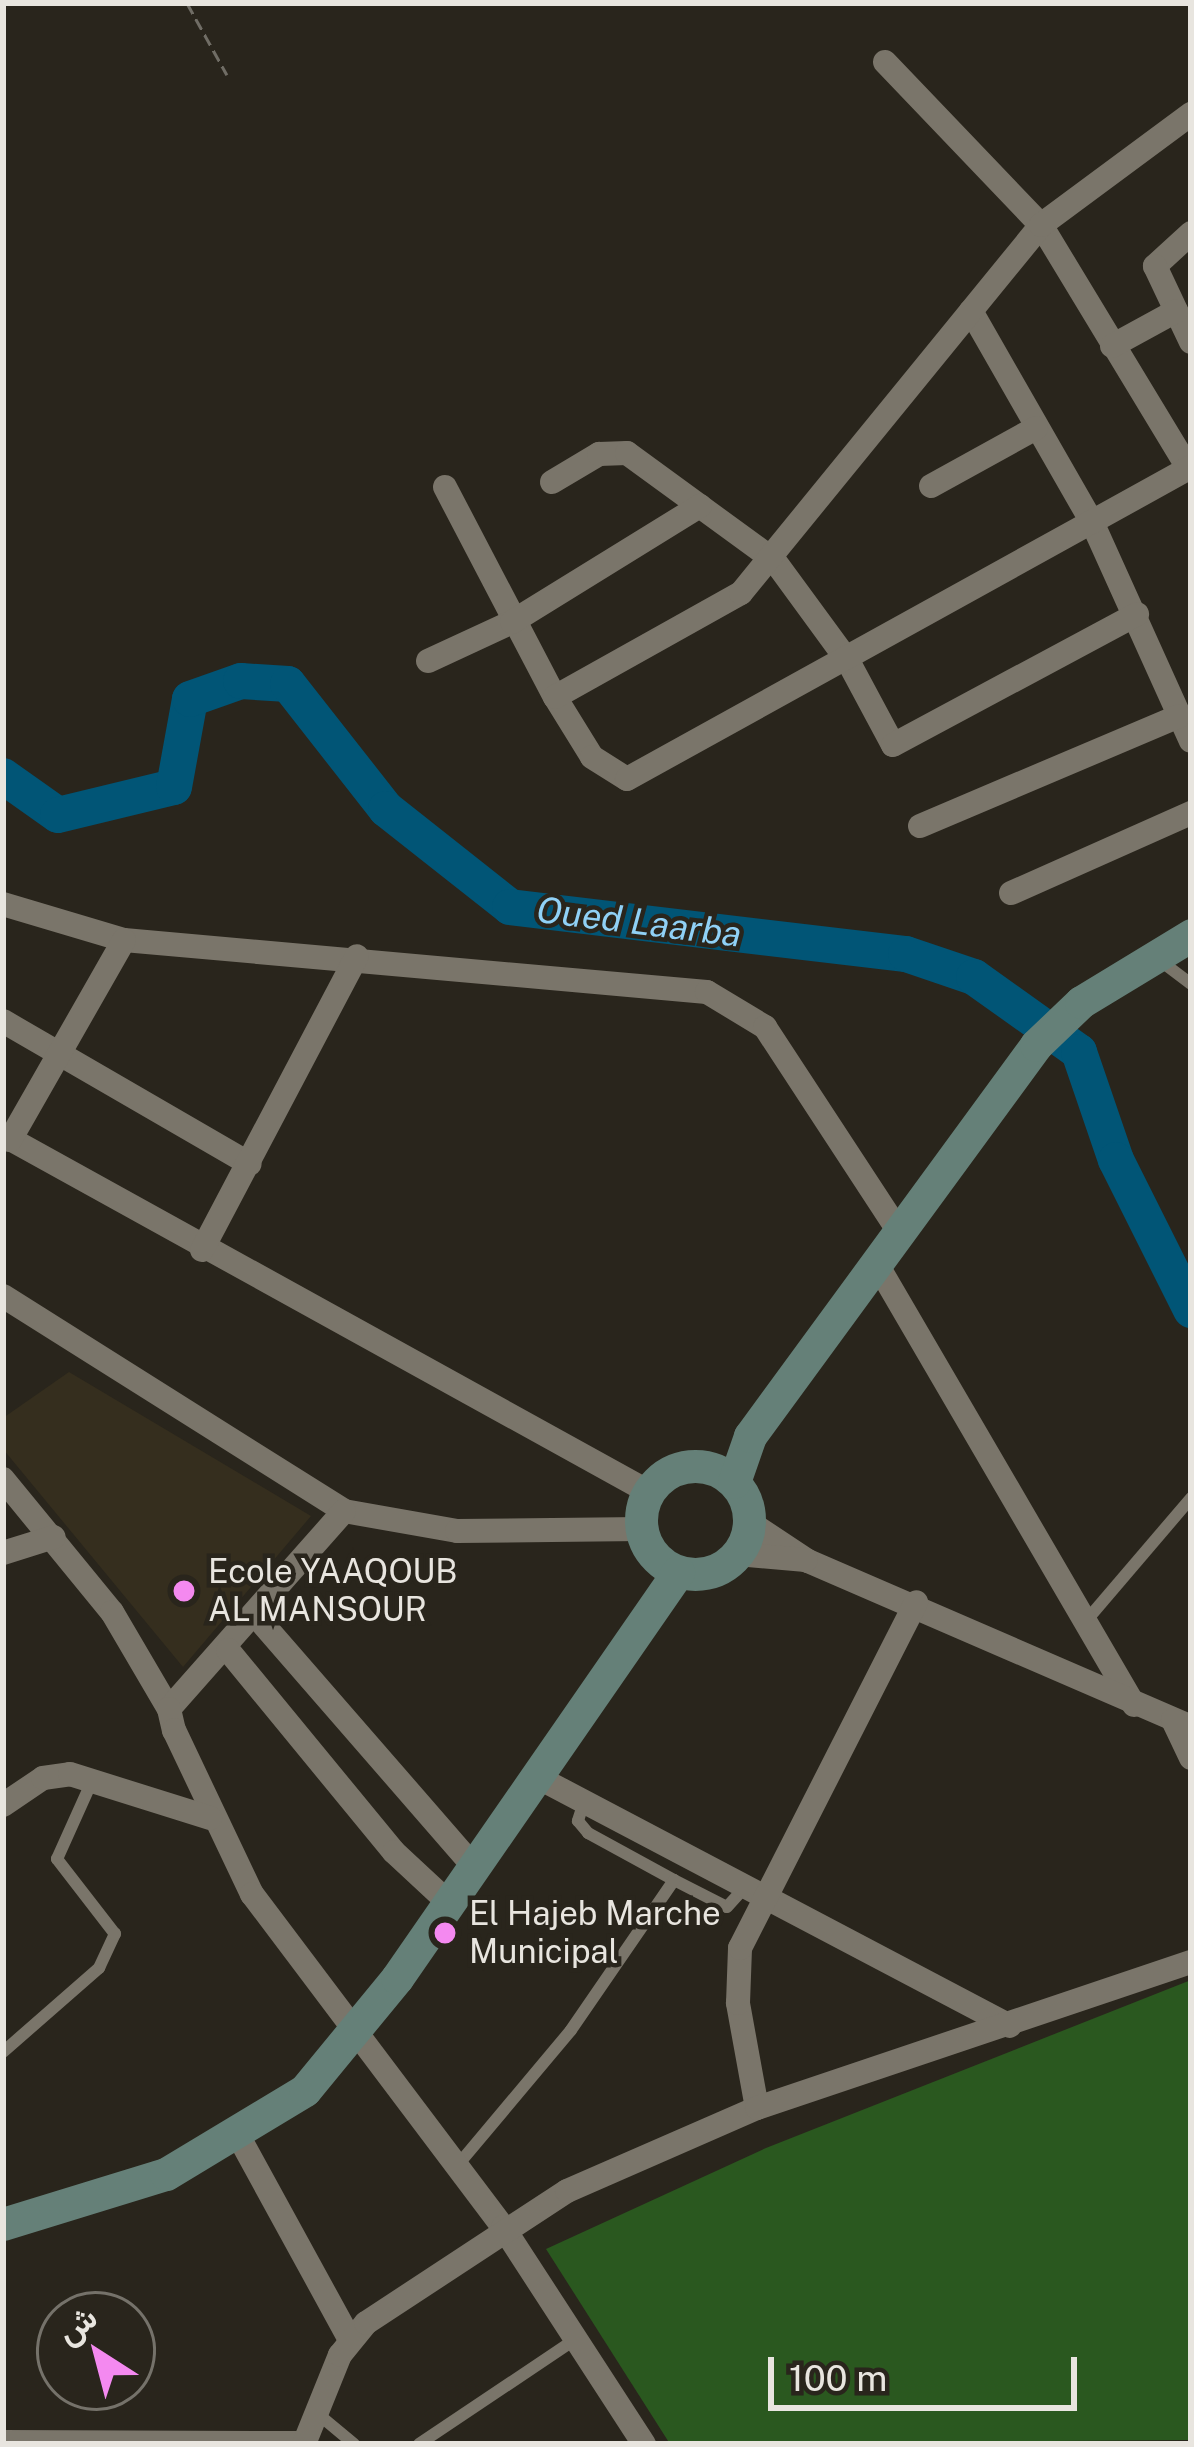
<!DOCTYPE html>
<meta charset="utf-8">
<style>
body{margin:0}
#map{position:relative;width:1194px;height:2447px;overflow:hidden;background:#29251c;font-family:"Public Sans",Vazirmatn,sans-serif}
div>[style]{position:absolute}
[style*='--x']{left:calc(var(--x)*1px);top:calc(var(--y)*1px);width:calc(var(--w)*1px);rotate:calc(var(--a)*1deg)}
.built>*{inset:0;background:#352e1e}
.green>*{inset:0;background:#2a581f}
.river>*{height:36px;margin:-18px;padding:0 18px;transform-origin:18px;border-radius:18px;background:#015576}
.path>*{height:3px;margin-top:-1.5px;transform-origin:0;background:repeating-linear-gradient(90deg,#706d65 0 12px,transparent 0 18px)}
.lane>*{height:12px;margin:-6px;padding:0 6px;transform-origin:6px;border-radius:6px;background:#7a756a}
.street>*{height:24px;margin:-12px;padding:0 12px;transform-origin:12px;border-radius:12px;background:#7a756a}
.secondary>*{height:33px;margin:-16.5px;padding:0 16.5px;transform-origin:16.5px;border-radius:16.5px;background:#658078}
.secondary>.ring{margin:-16.5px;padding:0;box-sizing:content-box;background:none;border:33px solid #658078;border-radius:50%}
.dots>*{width:33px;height:33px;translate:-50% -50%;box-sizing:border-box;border:6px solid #29251c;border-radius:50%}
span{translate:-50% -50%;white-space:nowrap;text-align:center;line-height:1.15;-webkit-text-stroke:9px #29251c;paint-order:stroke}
.poi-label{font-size:33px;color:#e8e5df}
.left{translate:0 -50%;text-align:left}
.water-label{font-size:36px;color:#90d1f6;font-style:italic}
.frame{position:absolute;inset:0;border:6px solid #e8e5df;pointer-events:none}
.north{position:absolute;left:36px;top:2291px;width:120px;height:120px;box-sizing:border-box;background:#29251c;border:3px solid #75726a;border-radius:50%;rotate:324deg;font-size:33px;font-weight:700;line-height:48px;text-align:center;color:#e8e5df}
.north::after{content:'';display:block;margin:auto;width:42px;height:54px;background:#f489f0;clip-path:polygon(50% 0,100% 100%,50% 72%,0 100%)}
.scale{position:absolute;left:768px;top:2357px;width:309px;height:54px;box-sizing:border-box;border:6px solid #e8e5df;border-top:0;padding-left:15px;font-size:36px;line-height:42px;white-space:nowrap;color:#e8e5df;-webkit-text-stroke:9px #29251c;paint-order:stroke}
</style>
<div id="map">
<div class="built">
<i style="clip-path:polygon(69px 1372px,311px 1516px,183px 1667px,3px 1449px,3px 1418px)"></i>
</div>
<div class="green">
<i style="clip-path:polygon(1191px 1980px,1191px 2440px,670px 2444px,546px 2249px,766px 2148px)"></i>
</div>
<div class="river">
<i style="--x:3;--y:776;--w:67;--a:35.3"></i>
<i style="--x:58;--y:815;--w:119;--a:-13.6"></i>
<i style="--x:174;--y:787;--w:89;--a:-79.7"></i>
<i style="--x:190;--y:699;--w:54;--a:-19.4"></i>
<i style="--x:241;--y:681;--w:47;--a:3.7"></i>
<i style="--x:288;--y:684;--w:159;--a:51.9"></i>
<i style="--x:386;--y:809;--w:158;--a:38.3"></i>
<i style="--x:510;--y:907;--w:399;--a:6.8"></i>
<i style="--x:906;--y:954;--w:72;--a:18.7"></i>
<i style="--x:974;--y:977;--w:129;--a:35.5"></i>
<i style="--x:1079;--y:1052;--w:114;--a:71.1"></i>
<i style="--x:1116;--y:1160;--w:168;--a:63.4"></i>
</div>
<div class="path">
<i style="--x:187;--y:3;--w:82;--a:60.9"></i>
</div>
<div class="lane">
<i style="--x:1158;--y:959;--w:41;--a:37.1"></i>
<i style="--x:1086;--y:1621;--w:162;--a:-49.5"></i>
<i style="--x:584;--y:1802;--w:20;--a:108"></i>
<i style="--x:578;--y:1821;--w:16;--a:50"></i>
<i style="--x:588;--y:1833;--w:98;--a:28.7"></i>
<i style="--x:674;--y:1880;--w:59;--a:27"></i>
<i style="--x:727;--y:1907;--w:27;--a:-48"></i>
<i style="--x:3;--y:2052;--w:128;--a:-41.2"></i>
<i style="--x:99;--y:1968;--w:38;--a:-65"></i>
<i style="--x:115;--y:1934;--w:95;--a:-127.7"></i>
<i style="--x:57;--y:1859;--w:85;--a:-65.8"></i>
<i style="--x:457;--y:2166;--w:177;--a:-50"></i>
<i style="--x:571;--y:2030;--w:182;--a:-55.5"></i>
<i style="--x:318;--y:2414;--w:47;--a:39.8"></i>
<i style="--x:419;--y:2444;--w:189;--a:-33.8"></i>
</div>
<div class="street">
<i style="--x:885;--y:62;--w:226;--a:46.3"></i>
<i style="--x:1041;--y:225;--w:284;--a:58.8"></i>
<i style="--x:1191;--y:233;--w:49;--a:137.5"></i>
<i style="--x:1155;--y:266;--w:84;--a:64.7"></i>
<i style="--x:971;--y:311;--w:243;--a:60.2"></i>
<i style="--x:1092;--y:522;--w:240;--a:65.7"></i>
<i style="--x:1112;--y:346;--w:73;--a:-28.7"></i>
<i style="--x:552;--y:482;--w:55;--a:-30.8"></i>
<i style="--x:599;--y:454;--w:28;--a:-2"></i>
<i style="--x:627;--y:453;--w:182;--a:36.1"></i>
<i style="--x:774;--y:560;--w:125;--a:53.8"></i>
<i style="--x:848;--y:661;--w:95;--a:61.8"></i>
<i style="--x:893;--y:745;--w:277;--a:-28.2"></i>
<i style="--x:931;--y:486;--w:120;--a:-28.9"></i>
<i style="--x:445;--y:487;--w:237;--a:62.4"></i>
<i style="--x:555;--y:697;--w:70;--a:58.3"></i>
<i style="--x:592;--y:757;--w:41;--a:32.2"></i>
<i style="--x:627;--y:779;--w:645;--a:-28.95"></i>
<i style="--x:428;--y:661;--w:93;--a:-24.9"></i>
<i style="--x:512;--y:622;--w:221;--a:-31.7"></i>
<i style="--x:555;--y:697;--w:213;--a:-29.2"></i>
<i style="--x:741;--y:593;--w:475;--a:-50.8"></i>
<i style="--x:1041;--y:225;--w:187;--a:-36.5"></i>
<i style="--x:920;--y:826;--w:281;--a:-23"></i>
<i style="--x:1011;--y:893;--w:197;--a:-24"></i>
<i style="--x:3;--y:904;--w:126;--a:16.6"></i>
<i style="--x:124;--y:940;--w:585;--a:5.1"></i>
<i style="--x:707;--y:992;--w:68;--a:31.1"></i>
<i style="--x:765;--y:1027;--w:241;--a:56.8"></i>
<i style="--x:3;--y:1021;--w:285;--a:30.1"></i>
<i style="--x:3;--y:1135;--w:738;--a:28.93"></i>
<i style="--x:10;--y:1140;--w:230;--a:-60.3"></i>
<i style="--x:202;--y:1250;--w:332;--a:-62.2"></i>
<i style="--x:875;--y:1261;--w:514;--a:59.74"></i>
<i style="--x:3;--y:1296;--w:403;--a:32.2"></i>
<i style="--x:344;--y:1511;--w:115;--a:10"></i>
<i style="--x:457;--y:1531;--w:184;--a:-0.6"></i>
<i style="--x:3;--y:1479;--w:172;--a:50.7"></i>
<i style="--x:112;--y:1612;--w:113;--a:59.6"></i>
<i style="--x:344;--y:1511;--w:264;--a:131.5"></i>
<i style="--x:169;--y:1709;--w:22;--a:77"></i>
<i style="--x:174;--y:1730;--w:182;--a:64.6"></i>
<i style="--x:252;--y:1894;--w:417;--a:53"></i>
<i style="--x:503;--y:2227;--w:259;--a:57"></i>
<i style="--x:749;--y:1522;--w:71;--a:33.5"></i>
<i style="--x:808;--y:1561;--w:417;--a:23.4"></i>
<i style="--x:3;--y:1553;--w:53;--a:-17.4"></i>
<i style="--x:737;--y:1554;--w:69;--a:5"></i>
<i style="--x:256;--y:1616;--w:334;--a:49"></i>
<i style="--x:228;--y:1650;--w:261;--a:50.6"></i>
<i style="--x:394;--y:1852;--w:76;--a:42.9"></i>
<i style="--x:1173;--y:1720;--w:42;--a:64.7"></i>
<i style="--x:539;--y:1778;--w:532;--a:27.77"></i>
<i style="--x:3;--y:1805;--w:48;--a:-34"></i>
<i style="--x:43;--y:1778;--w:27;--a:-8"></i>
<i style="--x:70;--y:1774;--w:147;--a:17.4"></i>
<i style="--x:757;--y:2108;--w:107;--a:-100.3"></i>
<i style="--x:738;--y:2003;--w:55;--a:-87.9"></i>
<i style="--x:740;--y:1948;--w:388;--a:-63"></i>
<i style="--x:239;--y:2137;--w:231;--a:61.3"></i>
<i style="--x:3;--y:2442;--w:301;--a:0.2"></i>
<i style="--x:304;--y:2444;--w:96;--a:-68"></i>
<i style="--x:340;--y:2355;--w:41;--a:-50.9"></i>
<i style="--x:366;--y:2323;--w:240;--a:-33.3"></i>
<i style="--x:567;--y:2191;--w:207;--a:-23.6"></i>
<i style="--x:757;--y:2108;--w:458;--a:-18.6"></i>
</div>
<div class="secondary">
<i class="ring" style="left:641px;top:1466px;width:75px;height:75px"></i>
<i style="--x:734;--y:1482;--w:49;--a:-70.8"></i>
<i style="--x:750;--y:1436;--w:484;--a:-53.8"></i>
<i style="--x:1036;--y:1045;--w:62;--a:-43.7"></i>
<i style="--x:1081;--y:1002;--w:129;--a:-31.3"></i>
<i style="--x:3;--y:2224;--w:170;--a:-17.1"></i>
<i style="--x:166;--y:2174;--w:162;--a:-31.1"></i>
<i style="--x:305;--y:2090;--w:145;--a:-50.6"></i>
<i style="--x:397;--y:1978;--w:494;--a:-55.3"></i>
</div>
<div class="dots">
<i style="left:184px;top:1591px;background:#f489f0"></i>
<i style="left:445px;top:1933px;background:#f489f0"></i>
</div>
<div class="poi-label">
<span class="left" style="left:208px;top:1591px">Ecole YAAQOUB<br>AL MANSOUR</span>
<span class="left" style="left:469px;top:1933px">El Hajeb Marche<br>Municipal</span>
</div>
<div class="water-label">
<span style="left:639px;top:922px;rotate:7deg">Oued Laarba</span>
</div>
<div class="frame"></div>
<div class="north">ش</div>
<div class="scale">100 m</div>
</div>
